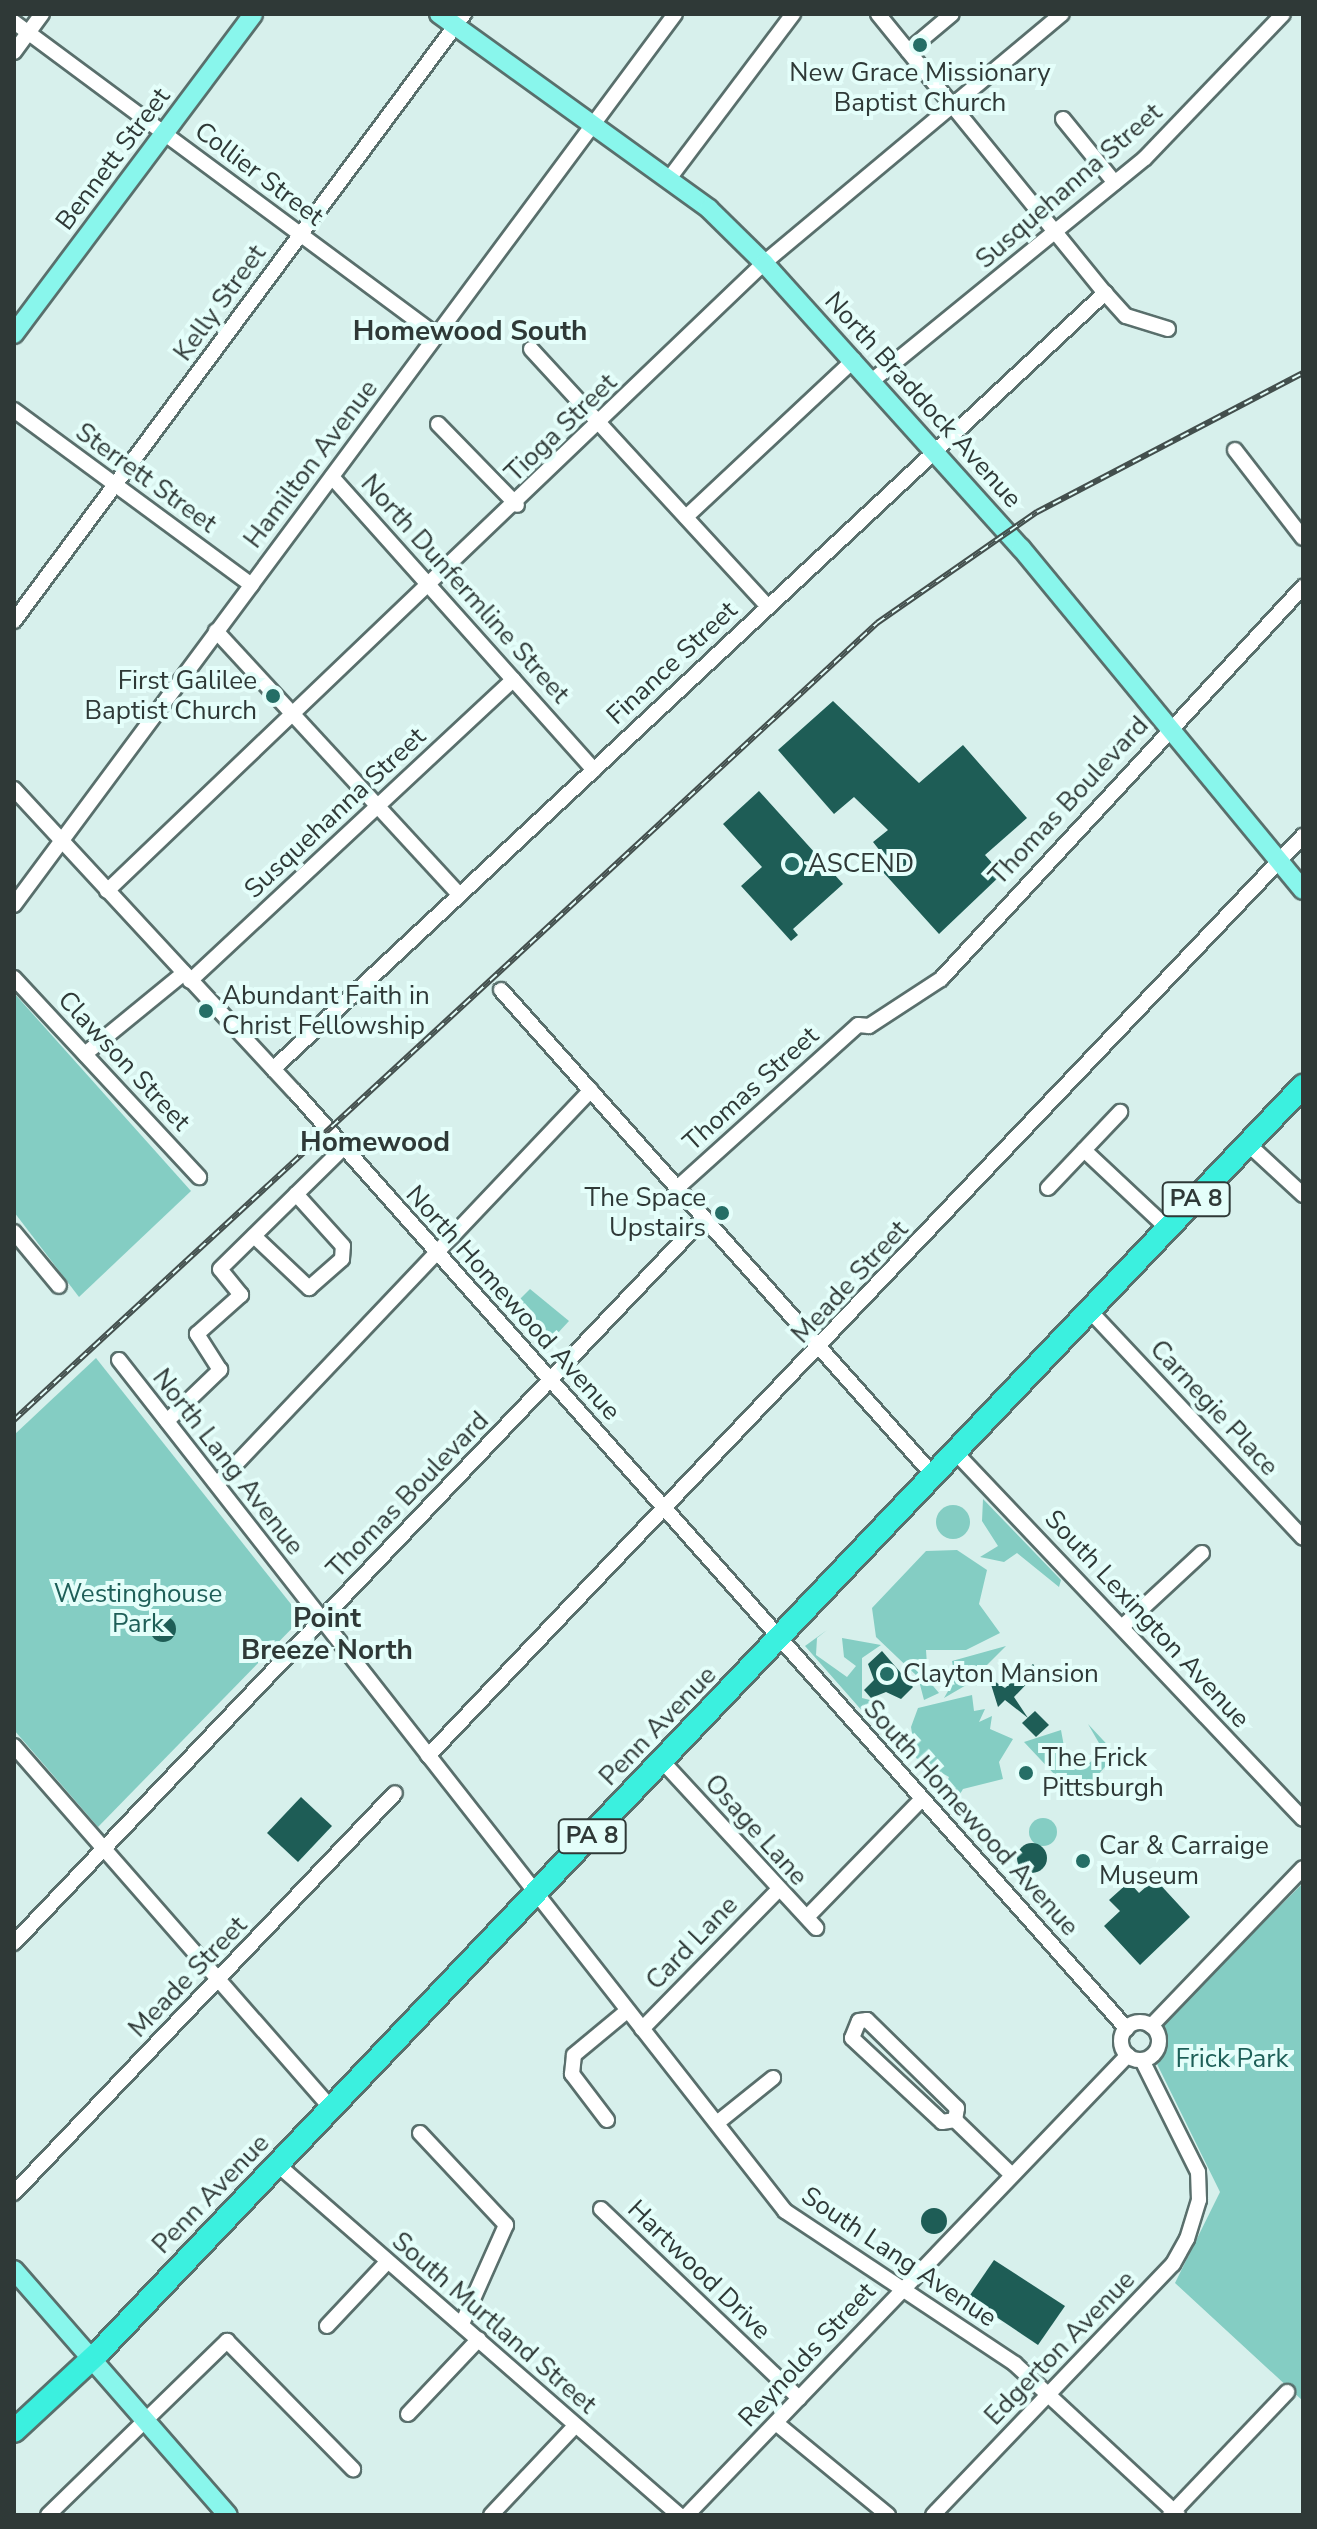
<!DOCTYPE html>
<style>
body{margin:0}
#map{position:relative;width:1317px;height:2529px;overflow:hidden;background:#d7f0ec;font-family:"Nunito Sans",sans-serif}
div>[style]{position:absolute}
[style*='--x']{left:calc(var(--x)*1px);top:calc(var(--y)*1px);width:calc(var(--w)*1px);rotate:calc(var(--a)*1deg)}
.green>*{inset:0;background:#84cdc3}
.round{border-radius:50%}
.building>*{inset:0;background:#1e5d56}
.roads{filter:drop-shadow(2px 0 #596f6c) drop-shadow(-2px 0 #596f6c) drop-shadow(0 2px #596f6c) drop-shadow(0 -2px #596f6c)}
.minor>*{height:14px;margin:-7px;padding:0 7px;transform-origin:7px;border-radius:7px;background:#fff}
.minor>.ring{margin:-7px;padding:0;box-sizing:content-box;background:none;border:14px solid #fff;border-radius:50%}
.major>*{height:18px;margin:-9px;padding:0 9px;transform-origin:9px;border-radius:9px;background:#89f6ec}
.highway>*{height:22px;margin:-11px;padding:0 11px;transform-origin:11px;border-radius:11px;background:#3bf0df}
.rail>*{height:6px;margin-top:-3px;transform-origin:0;background:repeating-linear-gradient(90deg,#e4fefa 0 9px,#434f4d 0 18px);box-sizing:border-box;border-block:2px solid #434f4d}
.dots>*{width:22px;height:22px;translate:-50% -50%;box-sizing:border-box;border:4px solid #e4fefa;border-radius:50%}
span{translate:-50% -50%;white-space:nowrap;text-align:center;line-height:1.15;-webkit-text-stroke:8px #e4fefa;paint-order:stroke}
.shield-label span{padding:2px 6px;background:#e4fefa;border:2px solid;border-radius:6px;-webkit-text-stroke-width:0}
.shield-label{font-size:24px;color:#2f3937;font-weight:700}
.poi-label{font-size:26px;color:#2f3937}
.right{translate:-100% -50%;text-align:right}
.left{translate:0 -50%;text-align:left}
.street-label{font-size:26px;color:#2f3937}
.park-label{font-size:26px;color:#1e5f58}
.neighbourhood-label{font-size:28px;color:#2f3937;font-weight:700}
.frame{position:absolute;inset:0;border:16px solid #2f3937;pointer-events:none}
</style>
<div id="map">
<div class="green">
<i style="clip-path:polygon(14px 993px,191px 1191px,79px 1297px,14px 1212px)"></i>
<i style="clip-path:polygon(530px 1289px,569px 1321px,544px 1348px,509px 1310px)"></i>
<i style="clip-path:polygon(96px 1358px,302px 1618px,98px 1827px,14px 1730px,14px 1435px)"></i>
<i style="clip-path:polygon(983px 1499px,1061px 1580px,1059px 1587px,1017px 1553px,1004px 1562px,980px 1557px,998px 1546px,982px 1521px)"></i>
<i class="round" style="left:936px;top:1505px;width:34px;height:34px"></i>
<i style="clip-path:polygon(957px 1550px,987px 1570px,979px 1604px,1000px 1633px,966px 1650px,926px 1650px,928px 1680px,939px 1693px,924px 1700px,918px 1677px,876px 1637px,872px 1608px,926px 1551px)"></i>
<i style="clip-path:polygon(827px 1630px,817px 1638px,816px 1655px,847px 1677px,856px 1666px,844px 1657px,842px 1638px,881px 1645px,862px 1658px,862px 1698px,874px 1701px,864px 1713px,805px 1646px)"></i>
<i style="clip-path:polygon(1006px 1646px,968px 1684px,944px 1698px,955px 1679px,952px 1661px)"></i>
<i style="clip-path:polygon(972px 1695px,974px 1711px,985px 1709px,979px 1722px,992px 1716px,990px 1729px,1013px 1739px,999px 1762px,1003px 1779px,963px 1789px,957px 1799px,944px 1789px,949px 1777px,916px 1758px,911px 1727px,918px 1708px)"></i>
<i style="clip-path:polygon(1088px 1724px,1116px 1754px,1086px 1789px,1071px 1792px,1024px 1742px,1061px 1730px,1065px 1752px,1083px 1769px,1103px 1750px)"></i>
<i class="round" style="left:1029px;top:1818px;width:28px;height:28px"></i>
<i style="clip-path:polygon(1303px 1883px,1303px 2401px,1175px 2283px,1220px 2192px,1157px 2064px,1164px 2022px)"></i>
</div>
<div class="building">
<i style="clip-path:polygon(833px 701px,919px 783px,963px 745px,1027px 818px,985px 855px,1002px 874px,939px 934px,883px 872px,892px 866px,873px 842px,888px 830px,854px 797px,834px 814px,778px 750px)"></i>
<i style="clip-path:polygon(759px 791px,843px 884px,793px 929px,798px 935px,791px 941px,741px 886px,762px 867px,723px 824px)"></i>
<i class="round" style="left:150px;top:1616px;width:26px;height:26px"></i>
<i style="clip-path:polygon(882px 1651px,913px 1687px,901px 1699px,886px 1692px,871px 1698px,864px 1690px,874px 1680px,868px 1664px)"></i>
<i style="clip-path:polygon(1033px 1664px,1039px 1671px,1014px 1697px,1028px 1718px,1005px 1700px,998px 1707px,989px 1678px,1005px 1688px)"></i>
<i style="clip-path:polygon(1035px 1711px,1049px 1725px,1036px 1737px,1022px 1723px)"></i>
<i style="clip-path:polygon(301px 1797px,332px 1826px,298px 1862px,267px 1833px)"></i>
<i class="round" style="left:1017px;top:1843px;width:30px;height:30px"></i>
<i style="clip-path:polygon(1155px 1879px,1190px 1917px,1140px 1965px,1104px 1926px,1120px 1911px,1109px 1900px,1129px 1882px,1139px 1893px)"></i>
<i class="round" style="left:921px;top:2208px;width:26px;height:26px"></i>
<i style="clip-path:polygon(994px 2260px,1065px 2306px,1038px 2345px,968px 2298px)"></i>
</div>
<div class="roads">
<div class="minor">
<i style="--x:878;--y:14;--w:360;--a:50.9"></i>
<i style="--x:1105;--y:293;--w:31;--a:48"></i>
<i style="--x:1126;--y:316;--w:44;--a:17.2"></i>
<i style="--x:14;--y:22;--w:525;--a:36.56"></i>
<i style="--x:908;--y:51;--w:57;--a:-40.1"></i>
<i style="--x:14;--y:52;--w:47;--a:-53.6"></i>
<i style="--x:1063;--y:119;--w:82;--a:50.9"></i>
<i style="--x:668;--y:180;--w:208;--a:-53"></i>
<i style="--x:531;--y:349;--w:350;--a:47.4"></i>
<i style="--x:873;--y:380;--w:351;--a:-39.2"></i>
<i style="--x:1145;--y:158;--w:199;--a:-46.2"></i>
<i style="--x:14;--y:410;--w:295;--a:36.4"></i>
<i style="--x:438;--y:424;--w:113;--a:45.7"></i>
<i style="--x:1235;--y:450;--w:111;--a:52.3"></i>
<i style="--x:332;--y:477;--w:393;--a:48.2"></i>
<i style="--x:686;--y:517;--w:230;--a:-43.1"></i>
<i style="--x:14;--y:621;--w:756;--a:-53.45"></i>
<i style="--x:216;--y:631;--w:359;--a:47.3"></i>
<i style="--x:14;--y:789;--w:413;--a:47.2"></i>
<i style="--x:295;--y:1092;--w:1253;--a:48.4"></i>
<i style="--x:107;--y:891;--w:909;--a:-43.71"></i>
<i style="--x:764;--y:263;--w:388;--a:-39.9"></i>
<i style="--x:14;--y:905;--w:1109;--a:-53.43"></i>
<i style="--x:14;--y:978;--w:272;--a:47.1"></i>
<i style="--x:190;--y:981;--w:442;--a:-43"></i>
<i style="--x:501;--y:990;--w:651;--a:48.3"></i>
<i style="--x:85;--y:1054;--w:128;--a:-39.3"></i>
<i style="--x:273;--y:1069;--w:1138;--a:-43.01"></i>
<i style="--x:1248;--y:1144;--w:75;--a:42.8"></i>
<i style="--x:1084;--y:1150;--w:115;--a:43.2"></i>
<i style="--x:1048;--y:1188;--w:105;--a:-46.5"></i>
<i style="--x:676;--y:1189;--w:245;--a:-42"></i>
<i style="--x:858;--y:1025;--w:11;--a:5"></i>
<i style="--x:869;--y:1026;--w:86;--a:-33.1"></i>
<i style="--x:941;--y:979;--w:534;--a:-47.28"></i>
<i style="--x:14;--y:1232;--w:70;--a:50.2"></i>
<i style="--x:254;--y:1236;--w:76;--a:43.4"></i>
<i style="--x:309;--y:1288;--w:44;--a:-41.3"></i>
<i style="--x:342;--y:1259;--w:13;--a:-86"></i>
<i style="--x:343;--y:1246;--w:70;--a:-132.1"></i>
<i style="--x:1090;--y:1311;--w:311;--a:46.8"></i>
<i style="--x:119;--y:1360;--w:1081;--a:51.95"></i>
<i style="--x:785;--y:2211;--w:276;--a:33.6"></i>
<i style="--x:1015;--y:2364;--w:222;--a:42.8"></i>
<i style="--x:167;--y:1421;--w:74;--a:-43.9"></i>
<i style="--x:220;--y:1370;--w:43;--a:-122.6"></i>
<i style="--x:197;--y:1334;--w:59;--a:-41.6"></i>
<i style="--x:241;--y:1295;--w:33;--a:-129"></i>
<i style="--x:220;--y:1269;--w:173;--a:-44.5"></i>
<i style="--x:956;--y:1453;--w:504;--a:46.53"></i>
<i style="--x:217;--y:1484;--w:543;--a:-46.49"></i>
<i style="--x:1122;--y:1627;--w:109;--a:-42.8"></i>
<i style="--x:14;--y:1746;--w:483;--a:48.8"></i>
<i style="--x:428;--y:1756;--w:1270;--a:-46.44"></i>
<i style="--x:663;--y:1762;--w:226;--a:47.3"></i>
<i style="--x:810;--y:1914;--w:161;--a:-45.8"></i>
<i style="--x:14;--y:1943;--w:1001;--a:-46.42"></i>
<i class="ring" style="left:1121px;top:2022px;width:24px;height:24px"></i>
<i style="--x:1151;--y:2026;--w:219;--a:-46.1"></i>
<i style="--x:642;--y:2029;--w:193;--a:-45.6"></i>
<i style="--x:607;--y:2120;--w:58;--a:-127.3"></i>
<i style="--x:572;--y:2074;--w:19;--a:-84"></i>
<i style="--x:574;--y:2055;--w:69;--a:-39.7"></i>
<i style="--x:955;--y:2120;--w:13;--a:171"></i>
<i style="--x:942;--y:2122;--w:123;--a:-137"></i>
<i style="--x:852;--y:2038;--w:18;--a:-68"></i>
<i style="--x:859;--y:2021;--w:8;--a:-7"></i>
<i style="--x:867;--y:2020;--w:126;--a:44.4"></i>
<i style="--x:957;--y:2108;--w:12;--a:99"></i>
<i style="--x:955;--y:2120;--w:79;--a:44"></i>
<i style="--x:717;--y:2123;--w:72;--a:-38.8"></i>
<i style="--x:420;--y:2133;--w:126;--a:46.9"></i>
<i style="--x:506;--y:2225;--w:108;--a:114"></i>
<i style="--x:278;--y:2165;--w:532;--a:41.12"></i>
<i style="--x:14;--y:2193;--w:552;--a:-46.39"></i>
<i style="--x:601;--y:2209;--w:274;--a:43.7"></i>
<i style="--x:327;--y:2326;--w:88;--a:-46.8"></i>
<i style="--x:408;--y:2414;--w:103;--a:-46.6"></i>
<i style="--x:776;--y:2423;--w:145;--a:39.4"></i>
<i style="--x:48;--y:2515;--w:250;--a:-44.2"></i>
<i style="--x:227;--y:2341;--w:180;--a:45.5"></i>
<i style="--x:491;--y:2515;--w:122;--a:-46.7"></i>
<i style="--x:687;--y:2515;--w:637;--a:-46.21"></i>
<i style="--x:933;--y:2515;--w:347;--a:-46.3"></i>
<i style="--x:1173;--y:2264;--w:29;--a:-61"></i>
<i style="--x:1187;--y:2239;--w:41;--a:-72.9"></i>
<i style="--x:1199;--y:2200;--w:28;--a:-92"></i>
<i style="--x:1198;--y:2172;--w:125;--a:-116.6"></i>
<i style="--x:1170;--y:2515;--w:170;--a:-46.4"></i>
</div>
<div class="major">
<i style="--x:439;--y:14;--w:333;--a:35.8"></i>
<i style="--x:709;--y:209;--w:77;--a:44.5"></i>
<i style="--x:764;--y:263;--w:384;--a:48"></i>
<i style="--x:1021;--y:548;--w:443;--a:50.5"></i>
<i style="--x:14;--y:334;--w:399;--a:-53.2"></i>
<i style="--x:14;--y:2270;--w:325;--a:48.9"></i>
</div>
<div class="highway">
<i style="--x:14;--y:2431;--w:117;--a:-42.9"></i>
<i style="--x:100;--y:2351;--w:1746;--a:-46.44"></i>
</div>
</div>
<div class="rail">
<i style="--x:14;--y:1420;--w:1175;--a:-42.72"></i>
<i style="--x:877;--y:623;--w:195;--a:-34.8"></i>
<i style="--x:1037;--y:512;--w:300;--a:-27.6"></i>
</div>
<div class="dots">
<i style="left:920px;top:45px;background:#256e66"></i>
<i style="left:273px;top:696px;background:#256e66"></i>
<i style="left:792px;top:864px;background:#256e66"></i>
<i style="left:206px;top:1011px;background:#256e66"></i>
<i style="left:722px;top:1213px;background:#256e66"></i>
<i style="left:887px;top:1674px;background:#256e66"></i>
<i style="left:1026px;top:1773px;background:#256e66"></i>
<i style="left:1083px;top:1861px;background:#256e66"></i>
</div>
<div class="shield-label">
<span style="left:1196px;top:1199px">PA 8</span>
<span style="left:592px;top:1836px">PA 8</span>
</div>
<div class="poi-label">
<span style="left:920px;top:88px">New Grace Missionary<br>Baptist Church</span>
<span class="right" style="left:257px;top:696px">First Galilee<br>Baptist Church</span>
<span class="left" style="left:808px;top:864px">ASCEND</span>
<span class="left" style="left:222px;top:1011px">Abundant Faith in<br>Christ Fellowship</span>
<span class="right" style="left:706px;top:1213px">The Space<br>Upstairs</span>
<span class="left" style="left:903px;top:1674px">Clayton Mansion</span>
<span class="left" style="left:1042px;top:1773px">The Frick<br>Pittsburgh</span>
<span class="left" style="left:1099px;top:1861px">Car &amp; Carraige<br>Museum</span>
</div>
<div class="street-label">
<span style="left:113px;top:159px;rotate:-53deg">Bennett Street</span>
<span style="left:259px;top:174px;rotate:37deg">Collier Street</span>
<span style="left:1069px;top:186px;rotate:-41deg">Susquehanna Street</span>
<span style="left:220px;top:303px;rotate:-54deg">Kelly Street</span>
<span style="left:923px;top:400px;rotate:48deg">North Braddock Avenue</span>
<span style="left:561px;top:428px;rotate:-44deg">Tioga Street</span>
<span style="left:311px;top:464px;rotate:-53deg">Hamilton Avenue</span>
<span style="left:146px;top:478px;rotate:36deg">Sterrett Street</span>
<span style="left:465px;top:589px;rotate:48deg">North Dunfermline Street</span>
<span style="left:672px;top:663px;rotate:-43deg">Finance Street</span>
<span style="left:1069px;top:801px;rotate:-47deg">Thomas Boulevard</span>
<span style="left:335px;top:813px;rotate:-43deg">Susquehanna Street</span>
<span style="left:124px;top:1061px;rotate:47deg">Clawson Street</span>
<span style="left:751px;top:1089px;rotate:-42deg">Thomas Street</span>
<span style="left:850px;top:1282px;rotate:-47deg">Meade Street</span>
<span style="left:513px;top:1303px;rotate:48deg">North Homewood Avenue</span>
<span style="left:1214px;top:1408px;rotate:47deg">Carnegie Place</span>
<span style="left:228px;top:1462px;rotate:52deg">North Lang Avenue</span>
<span style="left:408px;top:1495px;rotate:-46deg">Thomas Boulevard</span>
<span style="left:1147px;top:1619px;rotate:47deg">South Lexington Avenue</span>
<span style="left:658px;top:1726px;rotate:-46deg">Penn Avenue</span>
<span style="left:971px;top:1818px;rotate:48deg">South Homewood Avenue</span>
<span style="left:756px;top:1830px;rotate:48deg">Osage Lane</span>
<span style="left:692px;top:1943px;rotate:-46deg">Card Lane</span>
<span style="left:188px;top:1977px;rotate:-46deg">Meade Street</span>
<span style="left:211px;top:2194px;rotate:-46deg">Penn Avenue</span>
<span style="left:899px;top:2257px;rotate:34deg">South Lang Avenue</span>
<span style="left:699px;top:2270px;rotate:44deg">Hartwood Drive</span>
<span style="left:494px;top:2323px;rotate:41deg">South Murtland Street</span>
<span style="left:1060px;top:2348px;rotate:-46deg">Edgerton Avenue</span>
<span style="left:807px;top:2355px;rotate:-47deg">Reynolds Street</span>
</div>
<div class="park-label">
<span style="left:138px;top:1609px">Westinghouse<br>Park</span>
<span style="left:1232px;top:2059px">Frick Park</span>
</div>
<div class="neighbourhood-label">
<span style="left:470px;top:331px">Homewood South</span>
<span style="left:375px;top:1142px">Homewood</span>
<span style="left:327px;top:1634px">Point<br>Breeze North</span>
</div>
<div class="frame"></div>
</div>
